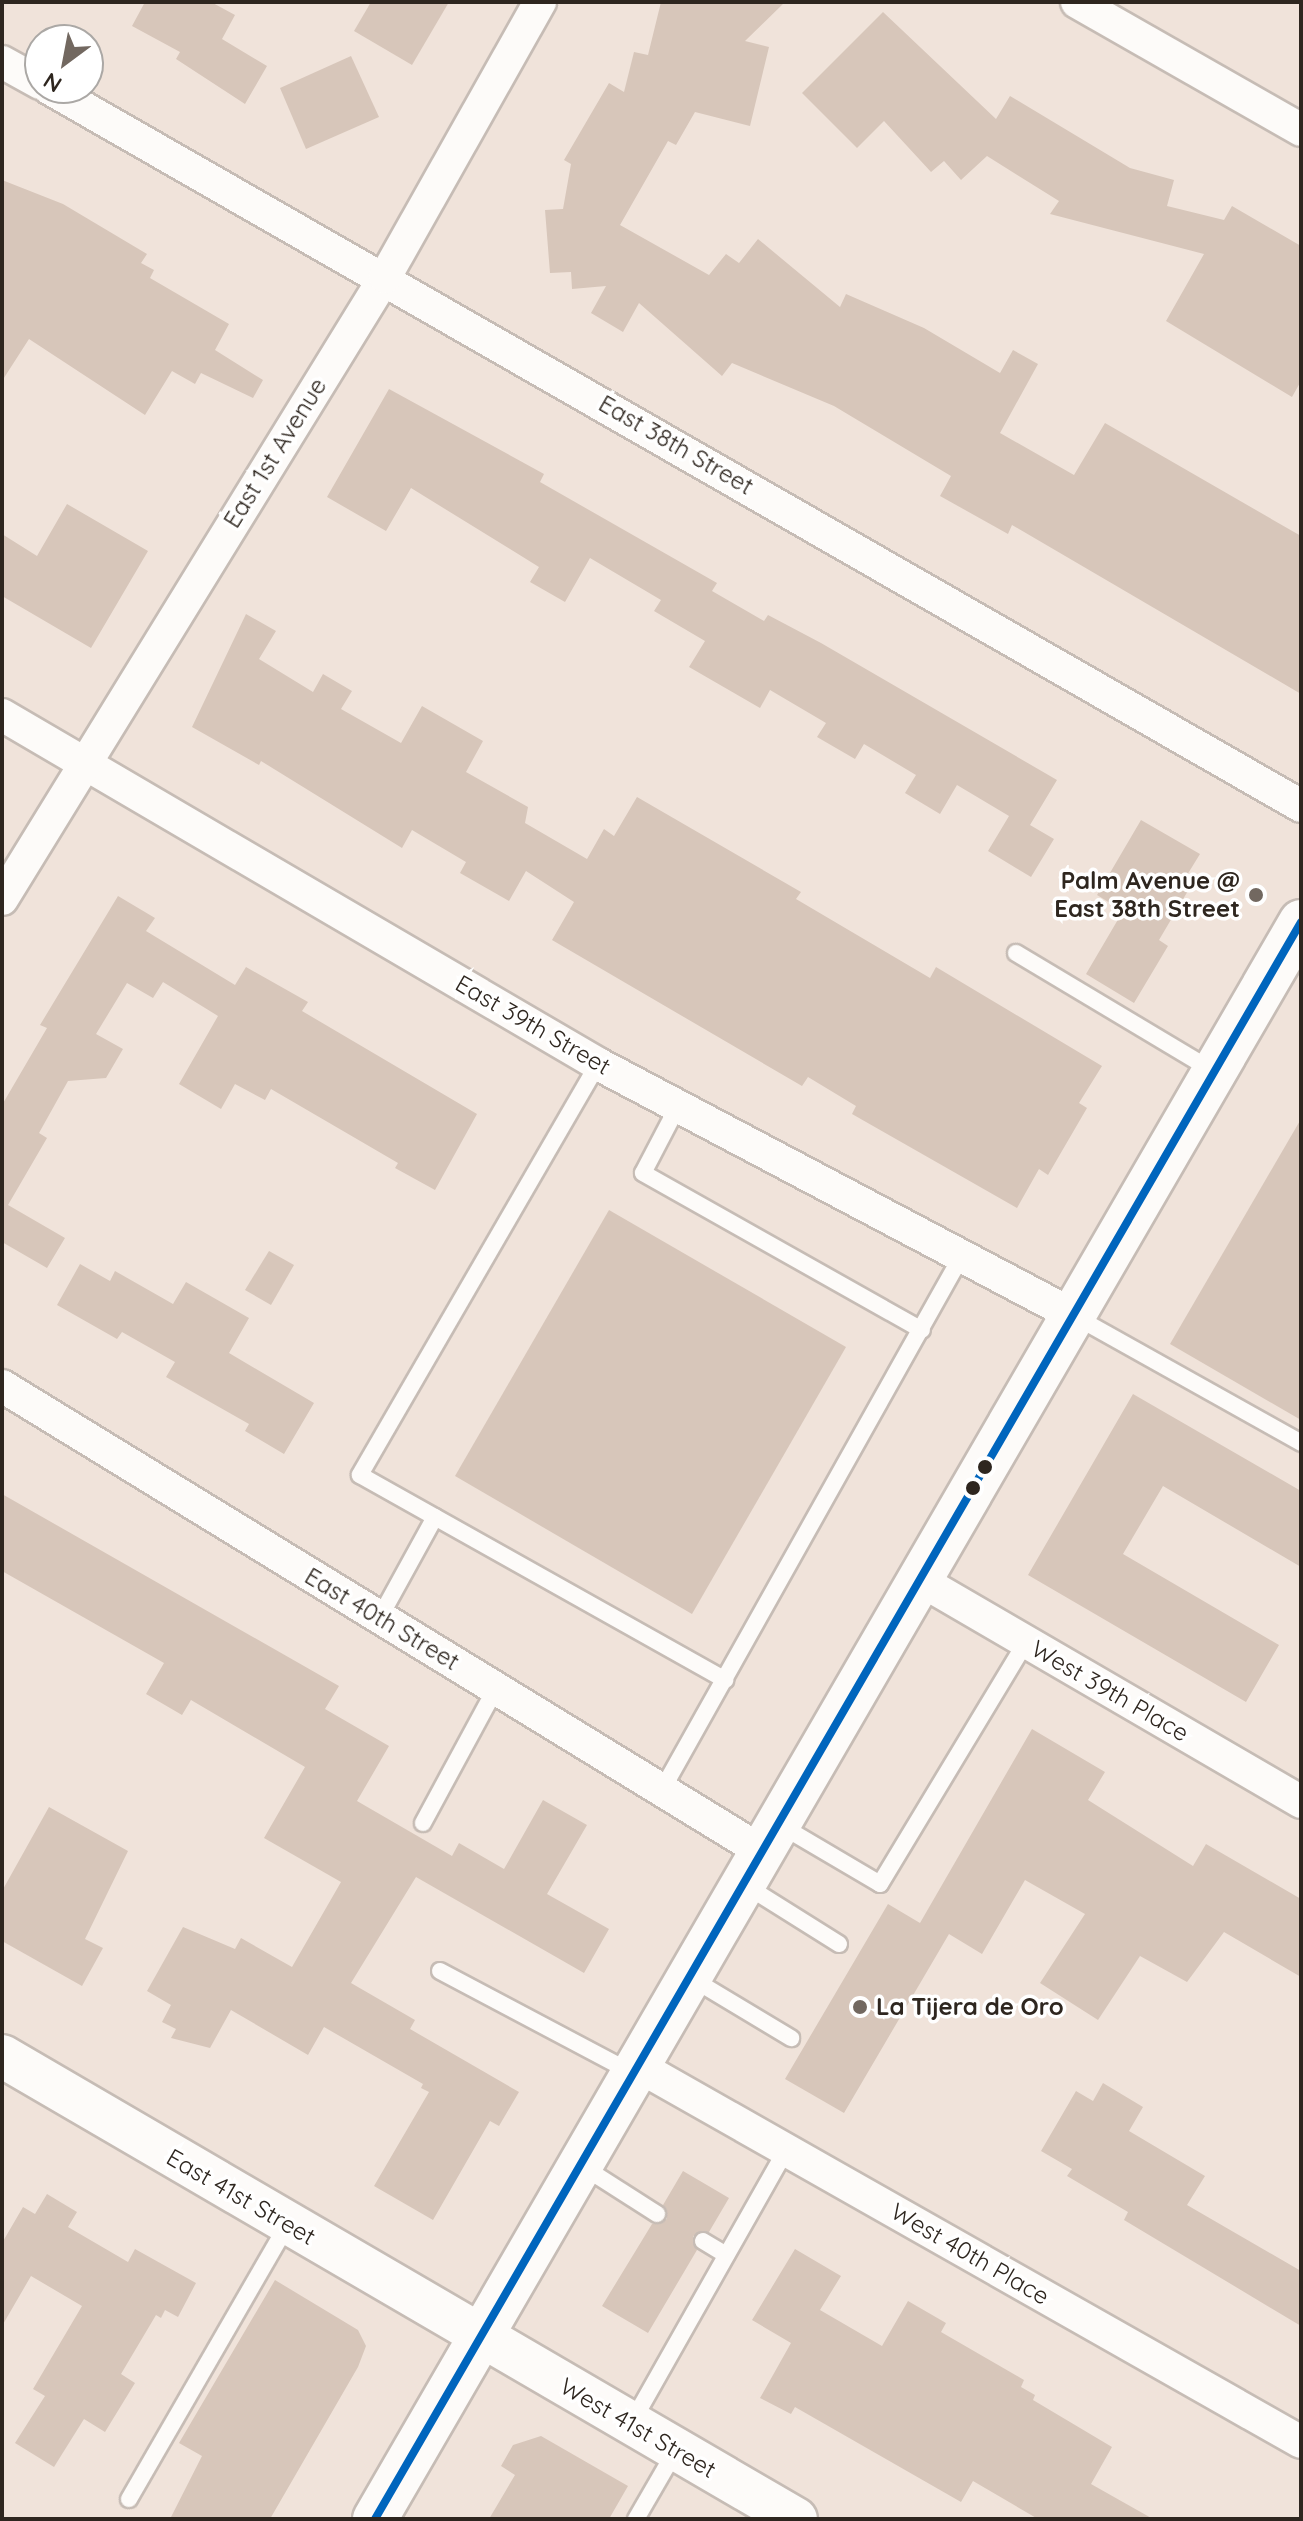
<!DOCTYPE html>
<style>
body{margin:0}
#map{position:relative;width:1303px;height:2521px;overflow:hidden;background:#f0e3da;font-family:Quicksand,sans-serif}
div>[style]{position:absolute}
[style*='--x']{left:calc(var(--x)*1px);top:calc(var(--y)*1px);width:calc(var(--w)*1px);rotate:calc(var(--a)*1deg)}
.building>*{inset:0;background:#d7c6ba}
.roads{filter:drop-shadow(2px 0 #c6bcb5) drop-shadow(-2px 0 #c6bcb5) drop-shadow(0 2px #c6bcb5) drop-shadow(0 -2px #c6bcb5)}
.service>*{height:16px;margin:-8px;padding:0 8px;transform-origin:8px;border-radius:8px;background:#fdfbf9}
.minor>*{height:32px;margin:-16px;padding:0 16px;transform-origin:16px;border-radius:16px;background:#fdfbf9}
.tertiary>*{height:42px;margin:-21px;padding:0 21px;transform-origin:21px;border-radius:21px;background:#fdfbf9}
.secondary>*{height:44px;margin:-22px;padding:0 22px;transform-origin:22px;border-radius:22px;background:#fdfbf9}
.bus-1>*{height:8px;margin:-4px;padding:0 4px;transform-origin:4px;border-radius:4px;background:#0065bd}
.dots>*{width:22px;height:22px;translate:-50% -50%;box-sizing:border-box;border:4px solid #fff;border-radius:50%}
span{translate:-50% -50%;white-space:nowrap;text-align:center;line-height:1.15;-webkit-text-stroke:7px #fff;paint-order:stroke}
.street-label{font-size:24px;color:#2e261f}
.poi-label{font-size:24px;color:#2e261f;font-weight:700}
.right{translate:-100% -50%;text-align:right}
.left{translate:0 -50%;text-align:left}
.frame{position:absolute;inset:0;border:4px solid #2e261f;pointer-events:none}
.north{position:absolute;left:24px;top:24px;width:80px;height:80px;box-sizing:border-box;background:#fff;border:2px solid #aba8a5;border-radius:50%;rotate:212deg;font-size:22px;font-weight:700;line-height:32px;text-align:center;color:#2e261f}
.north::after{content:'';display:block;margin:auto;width:28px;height:36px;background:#726860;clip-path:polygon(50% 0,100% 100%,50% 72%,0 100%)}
</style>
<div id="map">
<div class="building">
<i style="clip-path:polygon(145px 2px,211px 2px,235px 15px,222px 39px,267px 66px,245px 104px,176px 59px,180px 52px,132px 26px)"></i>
<i style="clip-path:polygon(371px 2px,449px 2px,412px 65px,354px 31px)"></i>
<i style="clip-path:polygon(661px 2px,785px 2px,745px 41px,769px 47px,750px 126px,695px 112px,676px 145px,668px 141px,620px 225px,709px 275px,726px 254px,739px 263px,758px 239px,840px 307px,846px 294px,924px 328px,1000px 373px,1013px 350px,1038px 364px,1000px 433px,1074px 475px,1105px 423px,1301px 536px,1301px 694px,1012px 525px,1008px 534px,940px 496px,951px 476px,834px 406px,732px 363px,722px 376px,639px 303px,623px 332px,591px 313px,606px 286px,572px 289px,571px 272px,550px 273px,545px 210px,563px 209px,571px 164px,564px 160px,609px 83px,624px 92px,634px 52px,648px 55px)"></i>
<i style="clip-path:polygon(883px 12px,996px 119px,1010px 96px,1130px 168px,1174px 180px,1167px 206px,1224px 220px,1232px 206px,1301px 246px,1301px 381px,1292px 397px,1166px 321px,1204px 254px,1050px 214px,1059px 201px,987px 156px,961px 180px,944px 161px,931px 172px,884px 121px,857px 148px,802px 93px)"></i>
<i style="clip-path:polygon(351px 56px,379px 117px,306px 149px,280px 88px)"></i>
<i style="clip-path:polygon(2px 180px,63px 204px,147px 254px,141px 263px,154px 270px,150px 278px,229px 324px,215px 350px,263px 380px,253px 398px,201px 373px,195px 384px,172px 371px,145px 415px,29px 339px,2px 381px)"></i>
<i style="clip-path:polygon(389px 389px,544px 474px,540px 482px,717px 583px,712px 591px,764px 621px,768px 615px,821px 643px,1057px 780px,1030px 825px,1054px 839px,1031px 877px,988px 851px,1009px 816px,957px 785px,940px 814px,905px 793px,916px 775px,864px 744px,855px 759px,817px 737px,826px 723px,770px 690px,760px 708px,689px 667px,705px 641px,654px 611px,661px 600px,590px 558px,565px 602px,530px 582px,539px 567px,411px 488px,386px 531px,327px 497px)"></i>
<i style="clip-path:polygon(67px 504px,148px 551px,91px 648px,2px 596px,2px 534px,37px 556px)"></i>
<i style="clip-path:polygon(246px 614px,276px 631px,259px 659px,313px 692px,323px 674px,352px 691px,341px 709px,401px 743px,422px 706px,483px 741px,466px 772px,528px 807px,525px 823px,587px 859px,604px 829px,614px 836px,637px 797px,801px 892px,796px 899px,930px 978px,936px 967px,1102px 1066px,1079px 1103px,1087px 1108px,1048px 1175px,1039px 1169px,1017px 1208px,852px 1114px,856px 1106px,808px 1077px,802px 1086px,552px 940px,574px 902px,526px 871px,509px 901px,460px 873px,466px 862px,412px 830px,402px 848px,261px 761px,259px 765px,192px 727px)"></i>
<i style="clip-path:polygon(1141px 820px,1200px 854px,1184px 880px,1192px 884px,1159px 940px,1168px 946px,1134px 1003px,1086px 974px,1123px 911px,1097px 895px)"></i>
<i style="clip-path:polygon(118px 896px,155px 918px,146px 931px,235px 985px,246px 967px,308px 1002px,302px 1011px,477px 1114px,435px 1190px,395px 1168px,398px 1163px,271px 1089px,265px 1100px,235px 1084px,221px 1109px,179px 1084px,218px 1016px,163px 982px,153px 998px,127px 983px,96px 1034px,123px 1049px,106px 1078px,68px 1081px,39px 1133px,47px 1138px,8px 1205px,65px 1238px,47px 1268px,2px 1242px,2px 1105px,47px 1028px,40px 1025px)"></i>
<i style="clip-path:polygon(1301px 1119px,1301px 1420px,1170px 1344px)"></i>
<i style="clip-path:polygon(609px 1210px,846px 1347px,692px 1614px,455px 1476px)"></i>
<i style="clip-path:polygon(269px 1251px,294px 1265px,271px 1305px,245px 1290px)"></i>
<i style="clip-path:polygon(80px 1264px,110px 1281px,115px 1271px,173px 1304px,186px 1282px,249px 1318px,229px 1353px,314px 1403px,284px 1454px,245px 1431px,249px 1424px,166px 1377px,175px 1362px,122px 1332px,117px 1339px,57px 1305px)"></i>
<i style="clip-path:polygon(1133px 1394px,1301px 1491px,1301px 1567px,1163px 1486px,1123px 1554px,1279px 1645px,1246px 1702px,1028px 1575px)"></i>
<i style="clip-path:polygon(2px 1494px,339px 1686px,325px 1709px,389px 1746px,357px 1801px,452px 1856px,459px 1843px,504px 1869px,543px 1800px,587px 1825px,547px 1894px,609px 1929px,584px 1973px,416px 1877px,351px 1983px,415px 2020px,410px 2029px,519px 2092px,499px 2126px,490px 2121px,433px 2220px,374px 2186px,429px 2092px,421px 2088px,423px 2084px,324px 2027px,308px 2055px,231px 2010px,210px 2048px,171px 2038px,176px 2029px,162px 2022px,171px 2005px,147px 1991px,183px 1927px,235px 1949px,241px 1938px,292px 1967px,341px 1882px,264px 1838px,305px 1767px,191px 1700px,182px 1715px,146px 1694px,164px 1663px,2px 1571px)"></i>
<i style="clip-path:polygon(1032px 1729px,1105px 1772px,1088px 1800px,1193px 1866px,1206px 1844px,1301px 1899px,1301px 1977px,1224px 1932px,1187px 1982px,1140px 1956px,1098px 2020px,1040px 1983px,1085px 1914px,1025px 1880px,982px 1954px,949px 1934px,844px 2113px,785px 2079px,888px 1904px,920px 1923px)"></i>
<i style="clip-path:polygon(49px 1807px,128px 1851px,85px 1939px,103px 1948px,82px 1986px,2px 1941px,2px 1891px)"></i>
<i style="clip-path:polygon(1103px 2083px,1143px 2107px,1129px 2131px,1205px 2176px,1187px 2205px,1301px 2271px,1301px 2326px,1124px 2220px,1128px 2212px,1067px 2176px,1072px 2169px,1041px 2151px,1076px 2091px,1093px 2101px)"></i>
<i style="clip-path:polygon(683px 2171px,729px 2198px,709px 2232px,693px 2236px,697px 2250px,648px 2333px,602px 2306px,652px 2224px,667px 2219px,663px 2205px)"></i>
<i style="clip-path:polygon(47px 2194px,77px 2212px,68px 2227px,128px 2262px,135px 2249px,196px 2283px,178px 2317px,165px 2310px,161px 2318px,156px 2315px,121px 2374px,135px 2383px,105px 2432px,84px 2419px,54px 2467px,15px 2443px,45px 2396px,33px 2389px,82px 2306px,31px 2276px,2px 2326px,2px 2243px,23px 2207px,35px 2214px)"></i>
<i style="clip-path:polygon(795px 2249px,841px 2276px,820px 2310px,882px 2346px,908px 2301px,946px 2323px,941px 2332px,1024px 2380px,1021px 2387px,1035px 2395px,1033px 2400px,1112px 2447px,1091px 2484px,1153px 2519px,1038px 2519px,973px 2481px,961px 2502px,795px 2407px,791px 2414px,760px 2398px,791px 2343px,752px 2320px)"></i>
<i style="clip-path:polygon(275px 2280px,358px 2330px,366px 2346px,358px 2367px,270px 2519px,170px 2519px,202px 2456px,179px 2443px)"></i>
<i style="clip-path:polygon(541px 2436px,628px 2486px,609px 2519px,489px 2519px,515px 2475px,501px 2466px,513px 2445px)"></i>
</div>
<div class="roads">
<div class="service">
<i style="--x:1016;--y:953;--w:230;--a:30.9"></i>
<i style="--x:598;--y:1064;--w:475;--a:120.1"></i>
<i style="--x:360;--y:1475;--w:419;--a:29.3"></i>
<i style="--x:677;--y:1108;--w:73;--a:117.6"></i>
<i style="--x:643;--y:1173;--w:320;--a:29.4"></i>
<i style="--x:1076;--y:1317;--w:258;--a:29.2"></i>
<i style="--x:380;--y:1617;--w:114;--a:-61.2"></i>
<i style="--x:662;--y:1790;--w:611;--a:-60.71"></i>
<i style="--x:423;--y:1823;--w:153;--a:-61.6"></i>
<i style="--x:780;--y:1825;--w:116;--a:30.5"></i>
<i style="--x:880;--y:1884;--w:283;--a:-58.9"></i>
<i style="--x:745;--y:1885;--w:111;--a:32.1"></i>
<i style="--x:440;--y:1971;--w:218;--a:27.9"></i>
<i style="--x:691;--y:1978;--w:117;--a:31"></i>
<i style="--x:582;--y:2166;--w:89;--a:32.6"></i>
<i style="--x:703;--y:2241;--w:27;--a:31"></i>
<i style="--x:631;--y:2424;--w:315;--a:-60.5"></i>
<i style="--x:129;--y:2499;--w:318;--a:-60"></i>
<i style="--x:636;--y:2519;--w:80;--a:-59.9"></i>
</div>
<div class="minor">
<i style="--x:1077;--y:2;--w:258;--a:29.7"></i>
<i style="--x:2;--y:62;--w:43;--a:28.9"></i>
<i style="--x:49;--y:88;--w:1443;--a:29.83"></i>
<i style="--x:2;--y:715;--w:691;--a:30.35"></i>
<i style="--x:598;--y:1064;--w:539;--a:27.85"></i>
<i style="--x:2;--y:899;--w:730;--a:-58.38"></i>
<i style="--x:385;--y:277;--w:316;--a:-60.6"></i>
<i style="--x:2;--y:1386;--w:892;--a:31.48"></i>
<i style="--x:920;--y:1580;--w:441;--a:30.2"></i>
<i style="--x:638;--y:2066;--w:762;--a:29.56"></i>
</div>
<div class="tertiary">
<i style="--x:2;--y:2056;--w:919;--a:30.25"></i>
</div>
<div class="secondary">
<i style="--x:375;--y:2519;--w:1846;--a:-59.89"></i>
</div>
</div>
<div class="bus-1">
<i style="--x:375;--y:2519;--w:1846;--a:-59.89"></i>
</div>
<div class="dots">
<i style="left:1256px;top:895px;background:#726860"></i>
<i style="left:985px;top:1467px;background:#2e261f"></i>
<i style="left:973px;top:1488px;background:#2e261f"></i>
<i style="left:860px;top:2007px;background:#726860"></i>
</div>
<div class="street-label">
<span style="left:676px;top:445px;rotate:30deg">East 38th Street</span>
<span style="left:275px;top:453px;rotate:-58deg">East 1st Avenue</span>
<span style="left:533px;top:1025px;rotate:30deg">East 39th Street</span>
<span style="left:382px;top:1619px;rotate:31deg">East 40th Street</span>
<span style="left:1110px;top:1691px;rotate:30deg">West 39th Place</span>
<span style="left:241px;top:2197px;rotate:30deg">East 41st Street</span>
<span style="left:970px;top:2254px;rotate:30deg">West 40th Place</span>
<span style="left:638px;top:2428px;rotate:30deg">West 41st Street</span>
</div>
<div class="poi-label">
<span class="right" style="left:1240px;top:895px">Palm Avenue @<br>East 38th Street</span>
<span class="left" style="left:876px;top:2007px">La Tijera de Oro</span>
</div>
<div class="frame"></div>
<div class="north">N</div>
</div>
